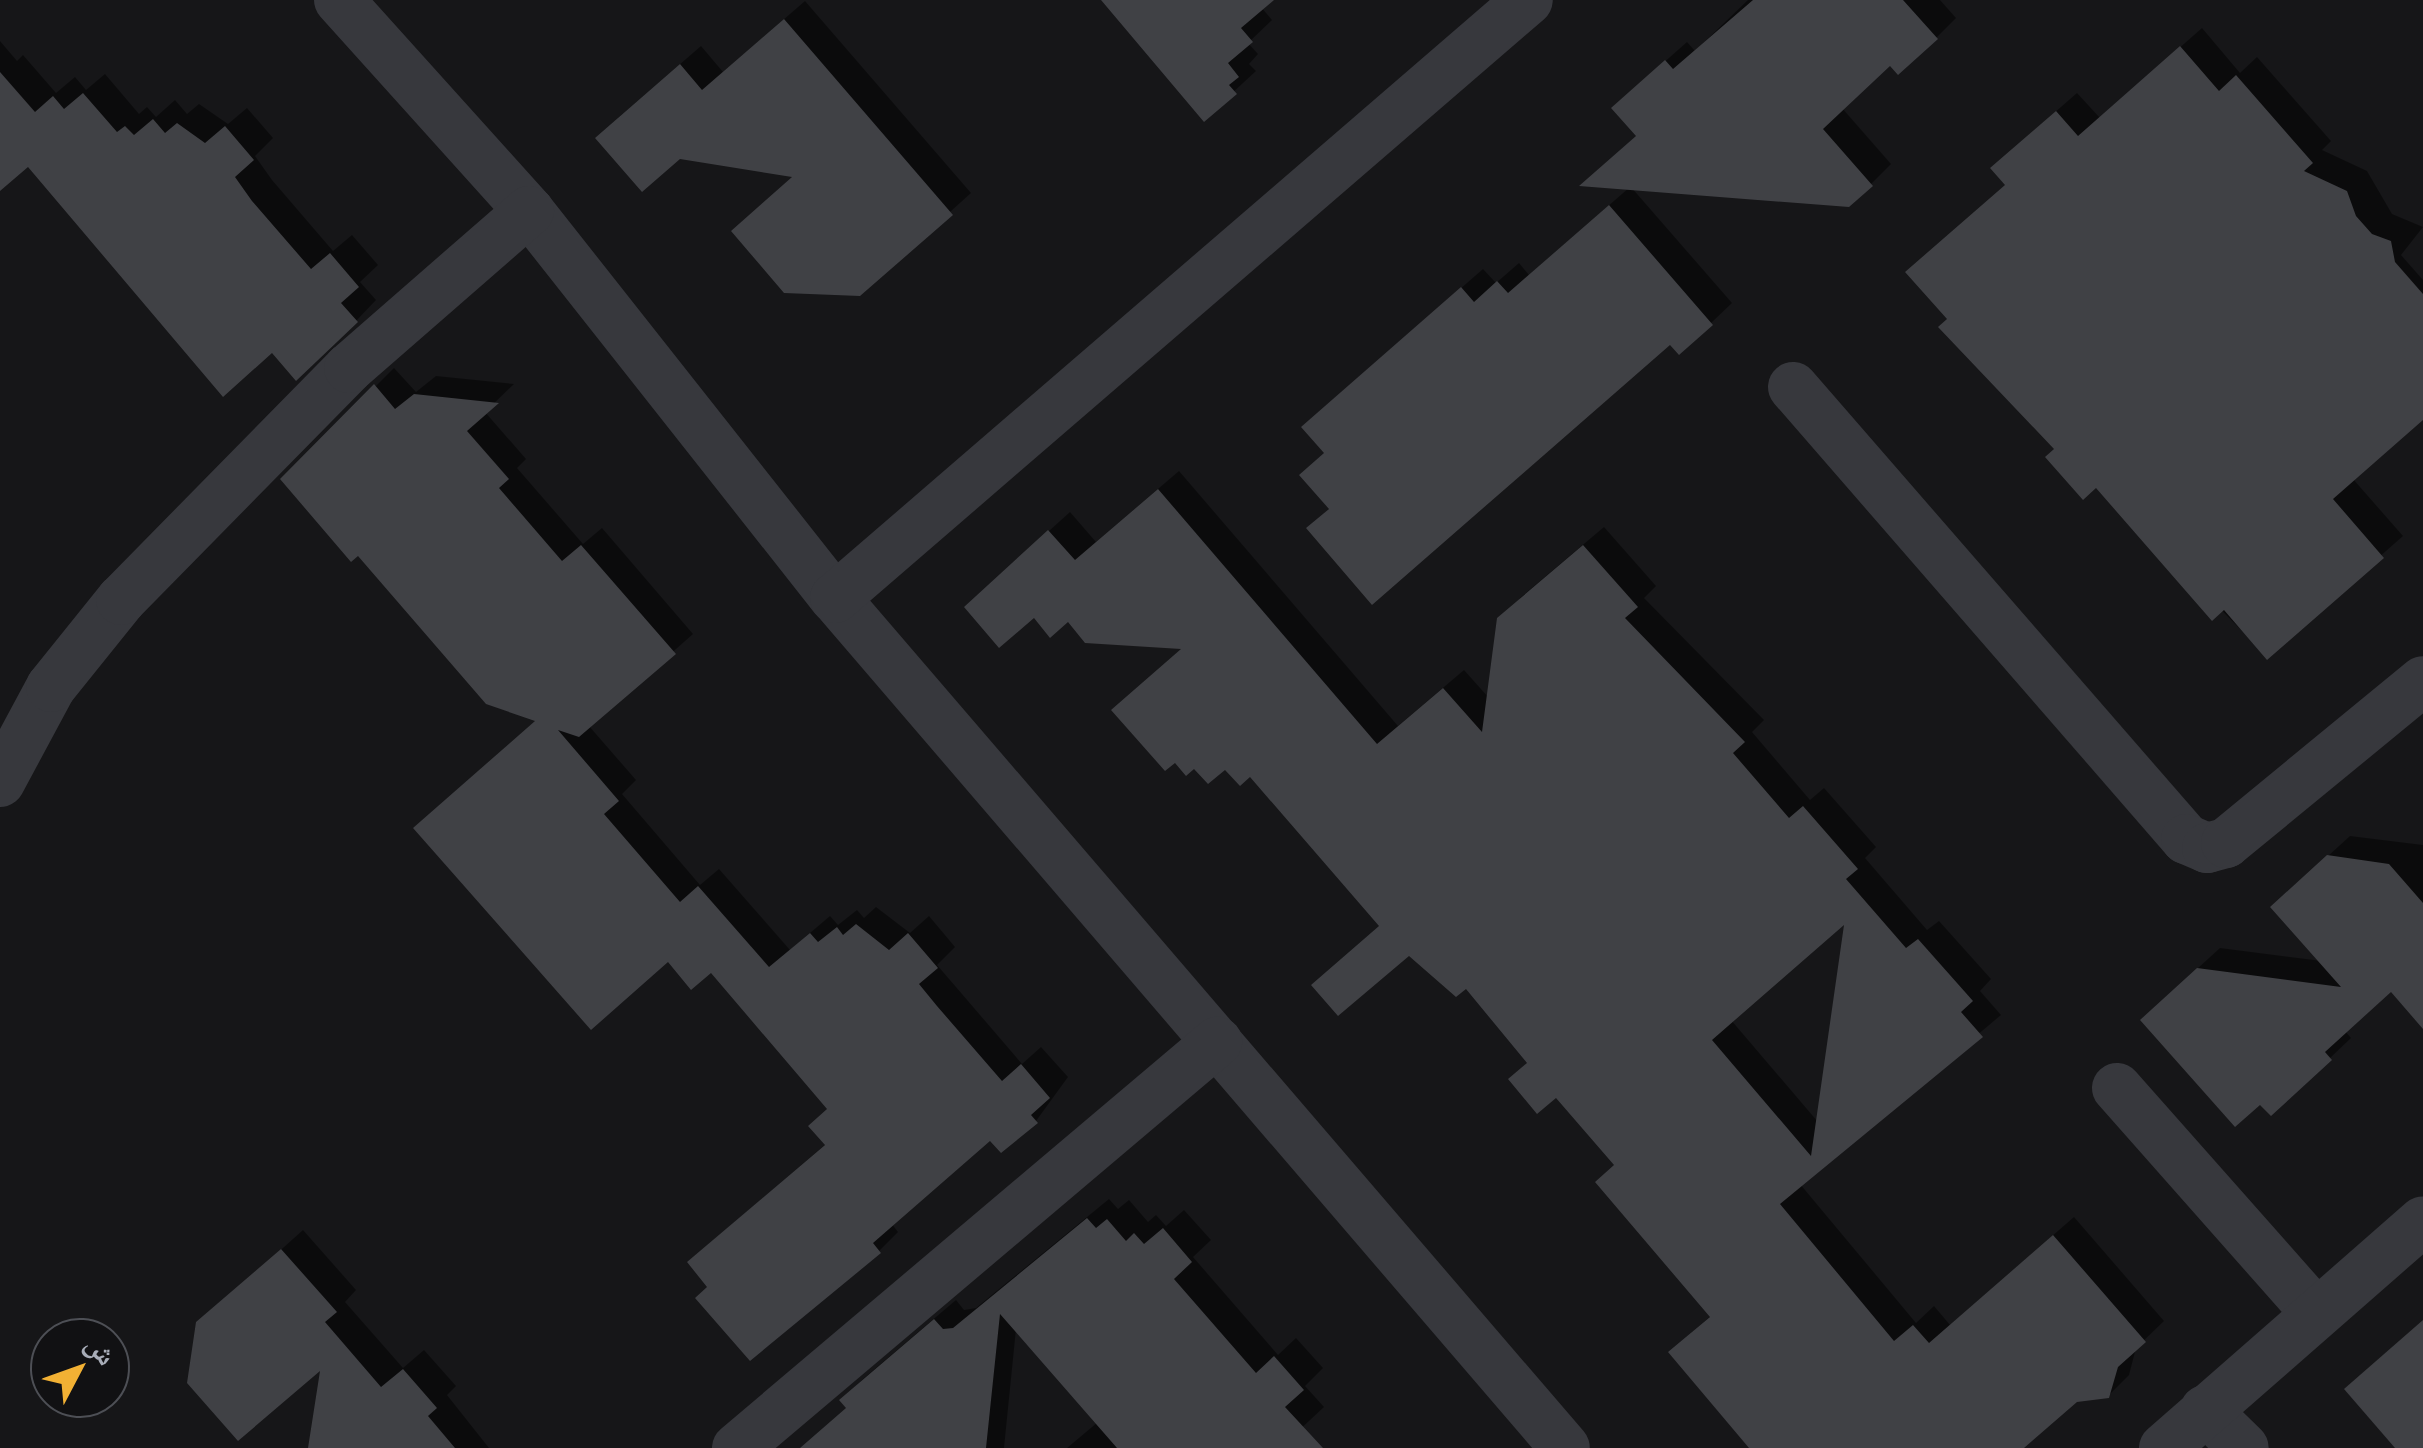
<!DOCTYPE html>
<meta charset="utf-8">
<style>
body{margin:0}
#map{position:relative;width:2423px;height:1448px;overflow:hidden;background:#161618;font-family:Cabin,"Noto Naskh Arabic",sans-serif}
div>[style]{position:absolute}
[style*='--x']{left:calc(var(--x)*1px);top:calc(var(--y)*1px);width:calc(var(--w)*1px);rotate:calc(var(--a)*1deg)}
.shadow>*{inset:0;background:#0007}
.building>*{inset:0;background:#404145}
.minor>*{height:50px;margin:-25px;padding:0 25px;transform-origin:25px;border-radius:25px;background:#37383d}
span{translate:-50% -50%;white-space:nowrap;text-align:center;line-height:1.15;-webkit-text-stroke:9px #111113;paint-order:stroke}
.north{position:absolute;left:30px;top:1318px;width:100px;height:100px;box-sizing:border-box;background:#111113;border:2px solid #4d4f55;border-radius:50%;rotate:49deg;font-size:28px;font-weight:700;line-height:40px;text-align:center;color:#a8adb8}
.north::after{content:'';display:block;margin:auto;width:35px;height:45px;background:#f2b134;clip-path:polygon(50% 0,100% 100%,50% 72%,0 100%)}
</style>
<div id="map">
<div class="shadow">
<i style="clip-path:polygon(1104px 0,1268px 0,1261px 7px,1272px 20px,1248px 43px,1258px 54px,1249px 64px,1256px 71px,1204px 119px)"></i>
<i style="clip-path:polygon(1748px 0,1940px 0,1956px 18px,1936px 38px,1890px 62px,1842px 108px,1891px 164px,1871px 184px,1631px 187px,1732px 303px,1711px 323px,1309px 529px,1331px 507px,1325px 407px,1483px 269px,1496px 283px,1519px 263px,1529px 275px,1630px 187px,1638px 135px,1635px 88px,1687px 42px,1695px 51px)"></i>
<i style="clip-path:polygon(805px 1px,971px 193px,859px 294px,795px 175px,618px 118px,701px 46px,723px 72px)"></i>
<i style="clip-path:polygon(2202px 28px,2240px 73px,2257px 57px,2331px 141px,2322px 150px,2367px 171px,2392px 214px,2423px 227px,2401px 255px,2423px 280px,2423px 417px,2353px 479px,2403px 536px,2267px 656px,2096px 484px,1950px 319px,2007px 184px,2014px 148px,2077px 93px,2100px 118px)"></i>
<i style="clip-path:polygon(0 41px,17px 61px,23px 55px,56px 93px,75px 77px,86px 90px,105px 74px,139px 114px,147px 107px,156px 117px,175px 100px,187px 114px,199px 104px,228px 124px,247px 108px,273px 138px,255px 156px,272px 180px,333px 251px,352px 235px,378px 265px,360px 282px,376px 300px,356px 321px,272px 350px,28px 164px,0 188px)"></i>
<i style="clip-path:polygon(394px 368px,416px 392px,436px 376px,514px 384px,485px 412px,526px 459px,517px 468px,583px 544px,602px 528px,693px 634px,589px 726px,636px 780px,622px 794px,700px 885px,719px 869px,790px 950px,830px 916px,838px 925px,857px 910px,864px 918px,876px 907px,910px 933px,929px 916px,955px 947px,937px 965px,956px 987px,1022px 1064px,1041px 1047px,1068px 1077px,1036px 1121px,1001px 1150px,990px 1137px,891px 1223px,898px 1232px,879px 1251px,710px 1287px,709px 1244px,827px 1143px,829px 1108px,711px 969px,669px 959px,591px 1026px,416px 828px,537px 720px,283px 479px)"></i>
<i style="clip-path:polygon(evenodd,1179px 471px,1398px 726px,1464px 670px,1489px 698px,1520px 598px,1604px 527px,1656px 586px,1644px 598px,1764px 720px,1752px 732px,1810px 800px,1824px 788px,1876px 847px,1865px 858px,1927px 930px,1939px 921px,1991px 979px,1980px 991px,2001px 1015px,1800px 1184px,1916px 1323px,1934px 1306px,1950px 1325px,2074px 1217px,2164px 1321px,2136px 1348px,2129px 1375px,2108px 1396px,2076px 1400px,2018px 1448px,1752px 1448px,1691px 1333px,1711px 1316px,1616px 1164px,1467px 985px,1381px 925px,1250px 774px,1225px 767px,1185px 647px,1035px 615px,987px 587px,1070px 512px,1096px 542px,1179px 471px,1848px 919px,1818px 1122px,1731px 1020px,1848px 919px)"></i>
<i style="clip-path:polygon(2350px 836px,2423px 845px,2423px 981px,2391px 989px,2345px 1031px,2351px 1038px,2330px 1058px,2164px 999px,2220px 948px,2322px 961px,2294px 887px)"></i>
<i style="clip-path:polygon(1109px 1199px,1118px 1209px,1129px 1200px,1148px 1222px,1156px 1215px,1166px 1226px,1184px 1210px,1211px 1240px,1193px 1257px,1278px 1355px,1296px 1338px,1323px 1368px,1305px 1386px,1324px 1407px,1280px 1448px,1067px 1448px,1098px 1422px,1016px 1329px,1004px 1448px,802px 1448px,848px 1407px,842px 1400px,863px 1379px,956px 1300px,964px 1310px,976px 1308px)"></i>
<i style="clip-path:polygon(303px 1230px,356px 1290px,345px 1302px,403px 1368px,424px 1350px,456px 1386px,447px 1395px,489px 1448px,311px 1448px,323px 1365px,215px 1309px)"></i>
</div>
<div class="building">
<i style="clip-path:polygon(1101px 0,1274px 0,1241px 28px,1253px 42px,1228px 63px,1239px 77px,1229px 85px,1237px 94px,1204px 122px)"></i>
<i style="clip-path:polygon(1753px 0,1903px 0,1938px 39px,1898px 75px,1890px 66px,1823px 129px,1873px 186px,1849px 207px,1579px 186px,1636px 136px,1611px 108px,1665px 60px,1673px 69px)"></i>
<i style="clip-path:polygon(784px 19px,953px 215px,860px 296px,784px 293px,731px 231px,792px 177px,680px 159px,642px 192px,595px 138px,680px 64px,702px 90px)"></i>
<i style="clip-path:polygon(2180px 46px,2219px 91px,2236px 75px,2313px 163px,2304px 171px,2347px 191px,2356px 216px,2372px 234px,2391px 241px,2395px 262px,2423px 294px,2423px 420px,2333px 499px,2384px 558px,2267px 660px,2224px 610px,2212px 621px,2096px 488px,2083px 500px,2045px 457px,2054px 449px,1938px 327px,1947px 319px,1905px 272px,2005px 185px,1990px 168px,2056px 111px,2078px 136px)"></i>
<i style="clip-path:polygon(0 72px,35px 112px,53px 96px,64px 109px,83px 93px,117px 132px,125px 126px,134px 135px,153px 119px,165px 133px,177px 123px,205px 143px,225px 126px,254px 160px,235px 177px,252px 201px,311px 269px,330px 253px,359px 287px,341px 303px,358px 322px,296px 381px,272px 353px,223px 397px,28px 167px,0 191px)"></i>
<i style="clip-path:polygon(1609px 205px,1713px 325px,1679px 355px,1670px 345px,1372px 605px,1306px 528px,1329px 509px,1299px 475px,1324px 453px,1301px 427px,1461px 287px,1474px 302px,1497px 281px,1508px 293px)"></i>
<i style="clip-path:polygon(374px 384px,395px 409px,414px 394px,499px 403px,467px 431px,509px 479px,499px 488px,562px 561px,581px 545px,676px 654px,579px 737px,558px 730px,619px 801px,604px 814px,680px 902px,698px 886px,769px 967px,810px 933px,818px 942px,837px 927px,843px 935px,856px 924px,889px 950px,908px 933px,938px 968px,919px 984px,937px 1006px,1002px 1081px,1021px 1064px,1050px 1098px,1031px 1115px,1038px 1123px,1001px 1153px,990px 1141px,873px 1243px,881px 1253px,750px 1361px,695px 1298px,707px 1287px,687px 1262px,825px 1145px,808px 1126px,827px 1109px,711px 973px,691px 990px,668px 962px,591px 1030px,413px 828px,535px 721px,486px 704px,358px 556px,351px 562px,280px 479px)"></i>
<i style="clip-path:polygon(evenodd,1158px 489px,1377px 744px,1443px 688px,1482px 732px,1497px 618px,1583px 545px,1638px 607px,1625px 618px,1745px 742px,1733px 753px,1789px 818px,1803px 806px,1858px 869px,1846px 879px,1906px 948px,1918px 939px,1973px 1001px,1961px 1012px,1983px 1037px,1780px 1204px,1894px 1341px,1913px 1325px,1929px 1343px,2053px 1235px,2146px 1342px,2118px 1367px,2109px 1398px,2077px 1402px,2024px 1448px,1749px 1448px,1668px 1352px,1710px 1317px,1595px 1182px,1614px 1165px,1556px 1098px,1537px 1114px,1508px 1079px,1527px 1063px,1466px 989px,1456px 997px,1409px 956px,1338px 1016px,1311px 985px,1379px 926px,1250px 777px,1240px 786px,1225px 770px,1208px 784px,1194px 769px,1186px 776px,1175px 763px,1165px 771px,1111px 710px,1181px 649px,1085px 643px,1068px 622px,1050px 638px,1034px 618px,999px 648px,964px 607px,1048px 530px,1075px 560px,1158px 489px,1844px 925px,1811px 1156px,1712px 1040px,1844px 925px)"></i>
<i style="clip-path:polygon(2327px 855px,2389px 864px,2423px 903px,2423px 1029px,2391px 992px,2325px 1052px,2332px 1060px,2271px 1116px,2260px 1105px,2235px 1127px,2140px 1020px,2197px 968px,2341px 987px,2270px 907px)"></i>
<i style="clip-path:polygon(1087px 1218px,1096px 1228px,1107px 1219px,1126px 1241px,1134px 1233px,1144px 1244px,1163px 1228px,1192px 1262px,1174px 1279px,1256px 1373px,1274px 1356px,1304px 1390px,1285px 1407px,1323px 1448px,1117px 1448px,1000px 1314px,986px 1448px,800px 1448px,846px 1408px,839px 1400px,934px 1319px,943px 1329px,953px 1328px)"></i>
<i style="clip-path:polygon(281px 1249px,337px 1312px,325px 1322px,381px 1387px,403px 1369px,437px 1408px,428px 1416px,455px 1448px,308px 1448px,320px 1371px,238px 1441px,187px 1383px,196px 1322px)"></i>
<i style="clip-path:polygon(2423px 1320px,2423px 1448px,2395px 1448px,2344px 1389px)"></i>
</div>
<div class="minor">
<i style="--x:339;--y:0;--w:284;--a:48"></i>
<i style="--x:529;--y:211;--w:493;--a:51.7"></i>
<i style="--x:835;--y:598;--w:1120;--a:49.34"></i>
<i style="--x:1793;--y:387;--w:599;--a:48.99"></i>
<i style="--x:2186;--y:839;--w:23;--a:23"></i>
<i style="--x:2207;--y:848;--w:20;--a:-15"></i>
<i style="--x:2226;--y:843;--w:255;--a:-39.4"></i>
<i style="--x:835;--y:598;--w:915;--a:-40.79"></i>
<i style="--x:0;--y:782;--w:108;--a:-61.8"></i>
<i style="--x:51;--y:687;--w:112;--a:-51.2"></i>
<i style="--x:121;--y:600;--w:325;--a:-45.5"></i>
<i style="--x:349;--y:368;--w:239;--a:-41.1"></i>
<i style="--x:2117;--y:1088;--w:300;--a:48.5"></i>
<i style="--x:2205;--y:1410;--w:54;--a:44.3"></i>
<i style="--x:737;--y:1448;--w:629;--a:-40.23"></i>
<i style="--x:2164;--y:1448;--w:344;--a:-41.2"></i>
</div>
<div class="north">ش</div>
</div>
